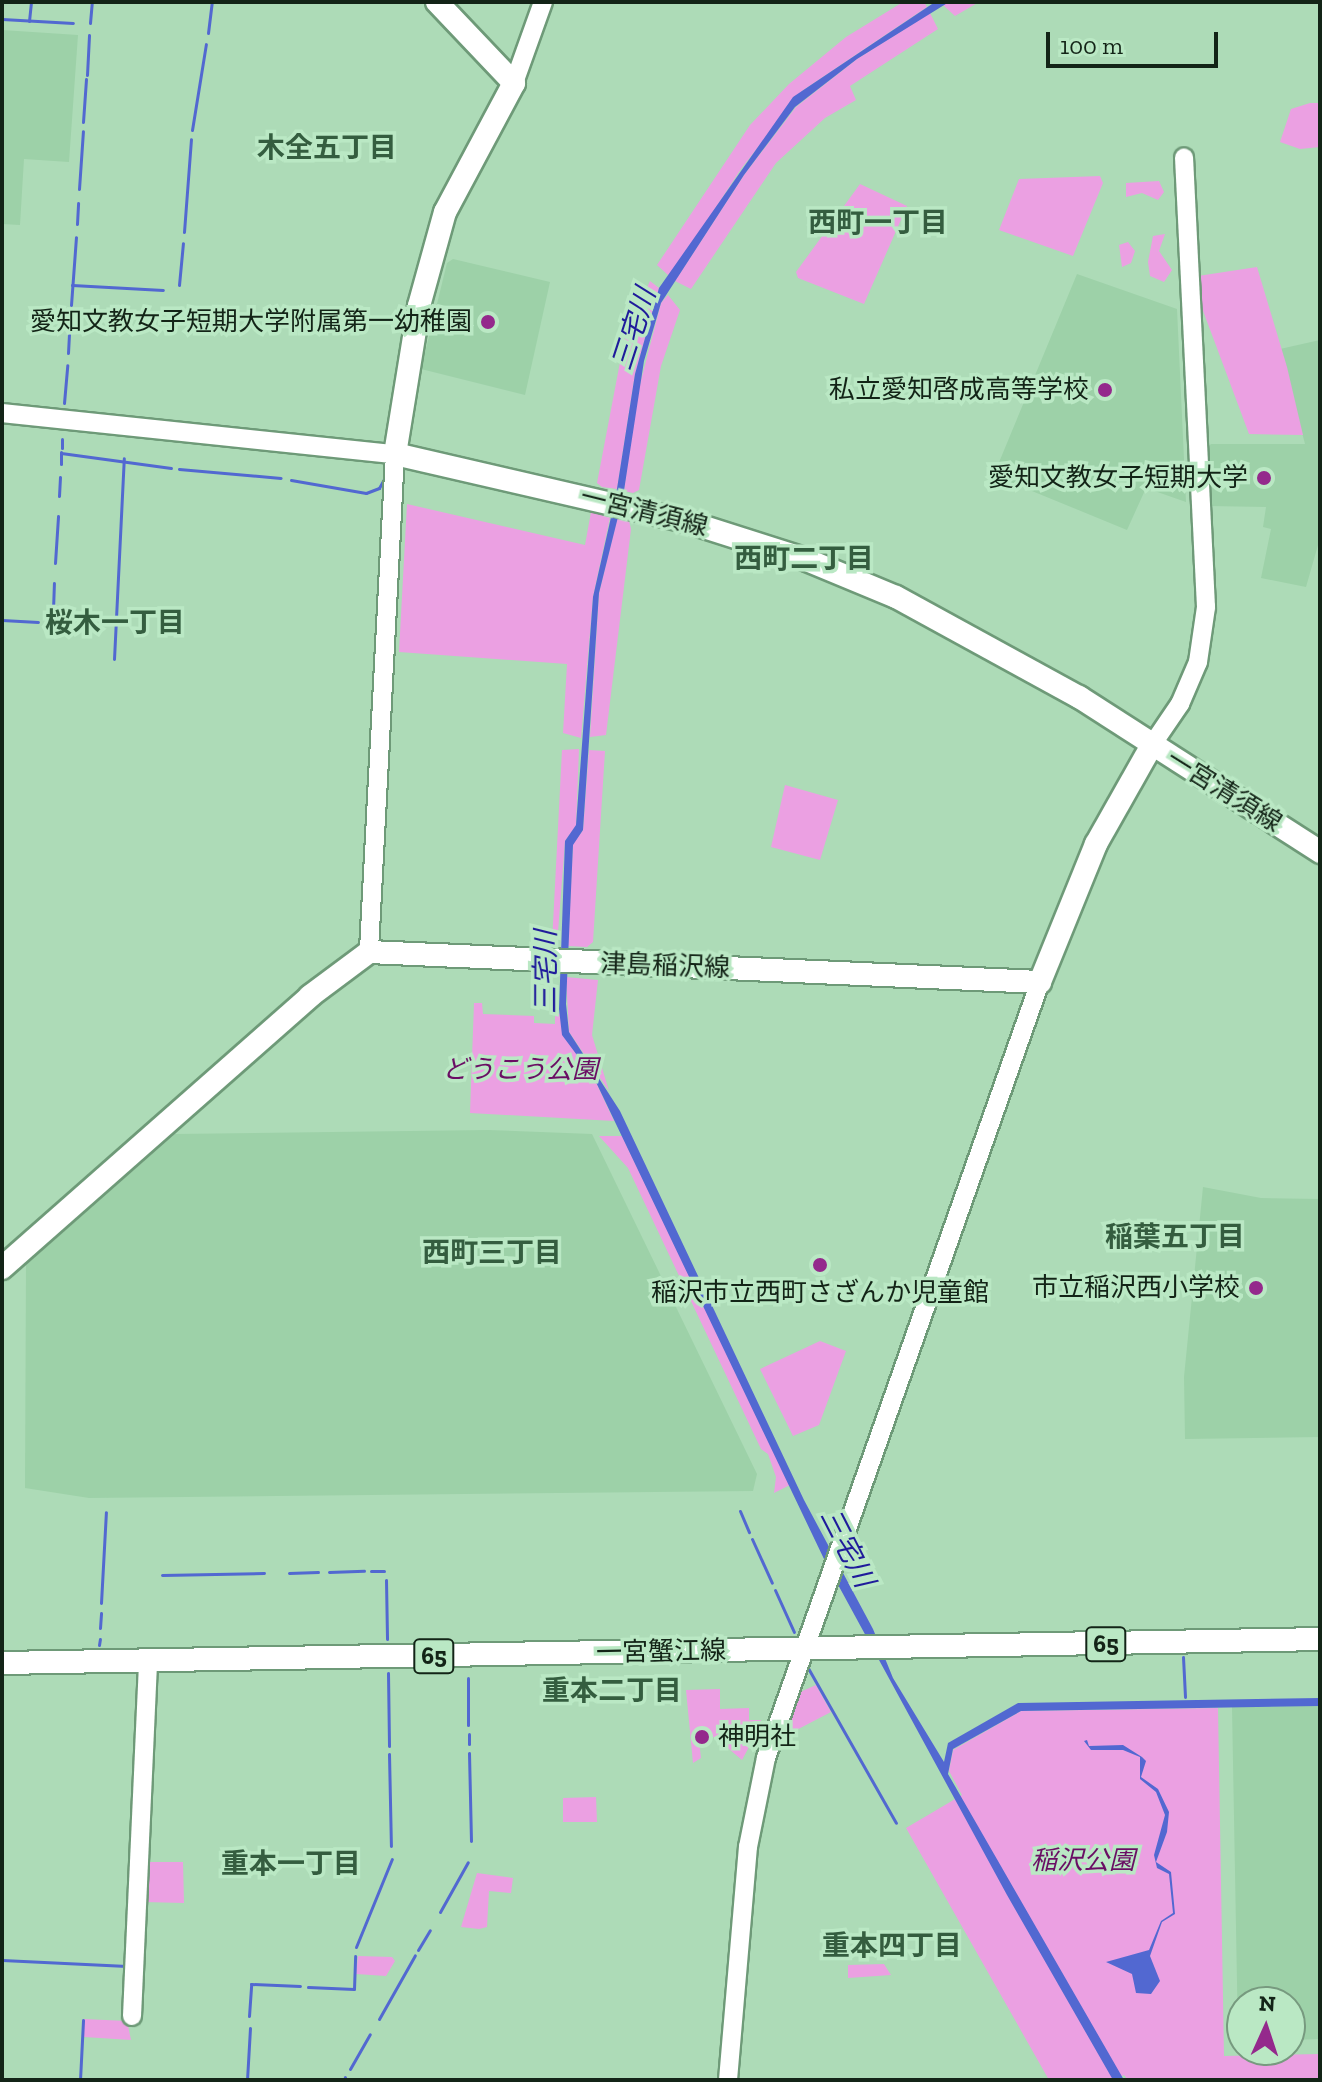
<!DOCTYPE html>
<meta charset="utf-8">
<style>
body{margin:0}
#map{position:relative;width:1322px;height:2082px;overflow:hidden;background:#addbb7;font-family:"Zilla Slab","Noto Sans JP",serif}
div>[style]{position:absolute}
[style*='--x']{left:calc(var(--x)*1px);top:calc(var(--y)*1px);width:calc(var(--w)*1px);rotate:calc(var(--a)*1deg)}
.built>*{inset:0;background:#9dd1a8}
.green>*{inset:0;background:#eba0e2}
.water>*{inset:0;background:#5268d1}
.stream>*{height:3px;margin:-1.5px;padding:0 1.5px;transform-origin:1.5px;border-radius:1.5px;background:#5268d1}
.roads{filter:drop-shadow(2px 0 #6e9a78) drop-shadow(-2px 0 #6e9a78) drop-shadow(0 2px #6e9a78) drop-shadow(0 -2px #6e9a78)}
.minor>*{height:18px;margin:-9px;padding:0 9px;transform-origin:9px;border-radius:9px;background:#fff}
.major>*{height:22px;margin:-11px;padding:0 11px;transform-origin:11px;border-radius:11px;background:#fff}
.dots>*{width:22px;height:22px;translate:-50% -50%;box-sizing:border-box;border:4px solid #bae8c4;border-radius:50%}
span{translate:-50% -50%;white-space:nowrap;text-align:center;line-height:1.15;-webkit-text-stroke:7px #bae8c4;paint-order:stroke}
.shield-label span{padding:2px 6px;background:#bae8c4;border:2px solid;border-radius:6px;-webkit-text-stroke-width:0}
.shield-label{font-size:24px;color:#132417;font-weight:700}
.poi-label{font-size:26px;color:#132417}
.right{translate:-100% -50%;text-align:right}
.left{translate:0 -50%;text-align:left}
.street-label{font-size:26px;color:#132417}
.park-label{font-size:26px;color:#6a0e64;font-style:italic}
.neighbourhood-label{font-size:28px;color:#345d3f;font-weight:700}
.water-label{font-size:28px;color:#1f1b9b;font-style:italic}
.frame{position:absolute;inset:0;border:4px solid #132417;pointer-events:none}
.north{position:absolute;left:1226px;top:1986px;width:80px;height:80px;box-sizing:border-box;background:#bae8c4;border:2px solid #779a7f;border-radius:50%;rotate:3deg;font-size:22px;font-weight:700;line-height:32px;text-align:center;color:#132417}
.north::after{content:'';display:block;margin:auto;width:28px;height:36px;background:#94298c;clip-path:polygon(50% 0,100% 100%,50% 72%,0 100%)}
.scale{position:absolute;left:1046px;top:32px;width:172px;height:36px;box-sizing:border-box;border:4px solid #132417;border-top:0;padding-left:10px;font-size:24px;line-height:28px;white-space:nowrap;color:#132417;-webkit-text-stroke:6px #bae8c4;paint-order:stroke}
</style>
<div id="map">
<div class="built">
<i style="clip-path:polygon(2px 30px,78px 35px,69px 162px,24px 159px,20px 225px,2px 224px)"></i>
<i style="clip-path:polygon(453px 259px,550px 282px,525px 395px,421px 369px,447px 263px)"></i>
<i style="clip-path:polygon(1077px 274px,1177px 309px,1186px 502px,1146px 488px,1127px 530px,998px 477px,995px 472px)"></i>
<i style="clip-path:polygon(1320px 340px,1320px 538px,1306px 587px,1261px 578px,1271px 529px,1263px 527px,1266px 507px,1209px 506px,1206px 449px,1211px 444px,1305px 444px,1280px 349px)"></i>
<i style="clip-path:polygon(488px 1130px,592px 1134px,757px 1474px,753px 1491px,89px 1498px,25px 1488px,26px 1265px,175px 1134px)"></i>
<i style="clip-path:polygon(1203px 1187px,1261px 1198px,1320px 1199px,1320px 1437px,1185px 1439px,1184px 1377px)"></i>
<i style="clip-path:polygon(1320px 1706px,1320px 2039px,1290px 2040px,1290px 2002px,1242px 2002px,1242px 2041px,1238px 2038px,1232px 1707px)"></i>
</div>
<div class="green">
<i style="clip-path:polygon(903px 2px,924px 2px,927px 7px,802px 91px,741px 169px,675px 270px,668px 275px,657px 265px,750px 125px,789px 84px,846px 37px)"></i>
<i style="clip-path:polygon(949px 2px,979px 2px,955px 16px,943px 5px)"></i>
<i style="clip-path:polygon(930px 13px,938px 29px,850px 86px,856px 100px,825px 118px,776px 163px,691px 289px,675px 281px,744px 175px,796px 107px,857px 59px)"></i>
<i style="clip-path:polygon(1310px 103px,1320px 103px,1320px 147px,1300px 149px,1280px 142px,1291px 109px)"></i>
<i style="clip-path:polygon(1100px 176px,1103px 183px,1073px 256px,999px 230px,1019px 179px)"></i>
<i style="clip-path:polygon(1159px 181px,1164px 192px,1158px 200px,1142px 193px,1126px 197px,1126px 183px)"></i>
<i style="clip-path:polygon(860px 184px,907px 206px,864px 304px,798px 278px,796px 272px)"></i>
<i style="clip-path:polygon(1165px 234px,1159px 251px,1172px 270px,1164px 282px,1150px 276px,1148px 262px,1153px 236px)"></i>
<i style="clip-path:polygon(1128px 242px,1135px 251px,1131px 263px,1122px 267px,1119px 245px)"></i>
<i style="clip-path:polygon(1257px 267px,1287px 367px,1303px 435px,1249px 434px,1199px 300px,1198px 276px)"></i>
<i style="clip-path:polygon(650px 281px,659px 288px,635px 374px,617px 489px,602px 487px,597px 483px,625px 336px)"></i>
<i style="clip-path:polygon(668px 295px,680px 310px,661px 366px,639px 490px,633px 493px,624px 491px,635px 404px,661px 303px)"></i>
<i style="clip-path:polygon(407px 504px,585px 545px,591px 512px,611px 513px,593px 597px,581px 738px,563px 733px,567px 664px,399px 652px)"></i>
<i style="clip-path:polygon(618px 515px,628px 517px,631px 529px,606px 735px,590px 737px,599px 593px)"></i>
<i style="clip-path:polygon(579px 749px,576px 826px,565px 841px,557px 945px,552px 943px,562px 750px)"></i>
<i style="clip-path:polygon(589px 750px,605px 751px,593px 942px,587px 947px,568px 946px,573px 844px,583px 830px)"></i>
<i style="clip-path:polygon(785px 785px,838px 800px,820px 860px,771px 847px)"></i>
<i style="clip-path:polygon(566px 977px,598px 980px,592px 1035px,609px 1091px,569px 1032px)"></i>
<i style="clip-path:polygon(474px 1003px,482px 1003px,483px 1014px,534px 1016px,534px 1023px,555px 1024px,555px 1012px,560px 1014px,563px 1035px,594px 1078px,614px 1121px,470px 1113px)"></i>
<i style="clip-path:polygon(599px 1136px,622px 1136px,790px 1485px,774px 1493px,776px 1477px,768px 1454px,761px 1449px,628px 1168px)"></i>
<i style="clip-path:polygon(820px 1341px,846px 1351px,819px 1425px,793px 1436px,760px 1369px)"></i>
<i style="clip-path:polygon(816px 1685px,831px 1712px,783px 1737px,798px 1693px)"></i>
<i style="clip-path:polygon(720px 1689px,720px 1709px,749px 1708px,749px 1720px,761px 1720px,757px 1732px,742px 1760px,716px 1738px,698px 1732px,701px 1758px,693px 1763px,686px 1690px)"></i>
<i style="clip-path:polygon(1218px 1708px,1224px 2056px,1320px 2054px,1320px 2080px,1128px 2080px,1124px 2075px,1113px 2080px,1049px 2080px,906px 1828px,962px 1795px,949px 1771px,953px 1750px,1021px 1711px)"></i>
<i style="clip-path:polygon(596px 1797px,597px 1822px,563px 1822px,563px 1798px)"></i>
<i style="clip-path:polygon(150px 1862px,183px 1862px,184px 1903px,144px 1902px)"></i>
<i style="clip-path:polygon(477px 1873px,513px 1878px,511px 1893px,489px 1891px,487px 1927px,479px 1929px,461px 1927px)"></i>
<i style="clip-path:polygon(358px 1956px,392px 1957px,395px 1961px,386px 1976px,356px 1974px)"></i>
<i style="clip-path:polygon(884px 1964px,891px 1975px,848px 1978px,848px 1965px)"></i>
<i style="clip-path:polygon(84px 2019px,127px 2021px,131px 2040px,84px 2037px)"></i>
</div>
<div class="water">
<i style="clip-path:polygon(935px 2px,949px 2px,857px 59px,795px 107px,744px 175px,661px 303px,644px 361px,623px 497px,599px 593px,583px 830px,573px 845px,566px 1004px,569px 1032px,620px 1111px,804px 1500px,873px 1629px,893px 1678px,944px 1762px,948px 1743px,1018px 1703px,1320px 1698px,1320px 1706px,1021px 1711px,953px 1749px,948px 1774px,1124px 2080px,1113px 2080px,1007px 1895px,824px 1559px,594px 1078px,562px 1035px,559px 1009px,565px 841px,576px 825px,593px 597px,616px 495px,635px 374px,659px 288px,793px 97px)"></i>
<i style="clip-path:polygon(1087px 1740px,1089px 1746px,1123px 1745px,1142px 1757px,1146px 1761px,1141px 1777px,1158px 1789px,1169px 1812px,1167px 1832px,1156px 1862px,1171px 1872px,1175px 1914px,1162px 1922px,1150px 1956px,1160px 1981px,1151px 1994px,1136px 1993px,1132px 1974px,1106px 1962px,1149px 1950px,1161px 1921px,1173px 1913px,1169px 1874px,1157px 1868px,1154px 1855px,1165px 1815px,1156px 1792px,1140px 1779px,1140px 1757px,1123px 1750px,1091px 1750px,1084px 1741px)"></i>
</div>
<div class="stream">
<i style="--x:2;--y:19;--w:71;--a:3.2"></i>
<i style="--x:29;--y:21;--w:19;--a:-84"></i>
<i style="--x:90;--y:23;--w:21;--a:-85"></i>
<i style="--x:208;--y:33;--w:31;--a:-83"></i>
<i style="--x:87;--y:75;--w:40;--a:-87.1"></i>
<i style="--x:83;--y:122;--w:43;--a:-86"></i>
<i style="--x:192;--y:130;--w:87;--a:-80.8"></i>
<i style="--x:79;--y:189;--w:58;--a:-86.1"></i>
<i style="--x:77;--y:224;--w:21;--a:-87"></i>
<i style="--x:184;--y:232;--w:93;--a:-85.7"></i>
<i style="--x:72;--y:285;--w:91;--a:3.1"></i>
<i style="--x:179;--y:285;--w:42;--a:-84.6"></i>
<i style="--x:71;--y:305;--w:68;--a:-85.8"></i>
<i style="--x:69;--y:330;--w:18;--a:-84"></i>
<i style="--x:68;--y:353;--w:19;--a:-87"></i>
<i style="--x:64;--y:403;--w:38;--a:-85"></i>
<i style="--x:62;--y:448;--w:9;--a:-90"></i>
<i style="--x:61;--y:453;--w:111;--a:7.8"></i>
<i style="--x:61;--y:464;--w:12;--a:-90"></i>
<i style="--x:179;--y:469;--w:102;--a:5"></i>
<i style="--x:291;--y:480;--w:76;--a:9.8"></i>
<i style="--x:366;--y:493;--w:14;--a:-21"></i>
<i style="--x:379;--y:488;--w:13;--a:-61"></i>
<i style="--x:59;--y:496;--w:19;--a:-87"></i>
<i style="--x:55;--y:563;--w:47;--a:-86.3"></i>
<i style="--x:53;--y:610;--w:27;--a:-88"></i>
<i style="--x:2;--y:620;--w:36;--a:3"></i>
<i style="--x:114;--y:659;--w:201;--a:-87.2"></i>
<i style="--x:740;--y:1511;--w:23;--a:67"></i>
<i style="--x:752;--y:1539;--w:48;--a:65.6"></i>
<i style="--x:371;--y:1571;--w:13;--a:0"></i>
<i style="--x:329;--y:1572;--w:35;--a:-2"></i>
<i style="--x:289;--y:1573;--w:29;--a:-2"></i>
<i style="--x:162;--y:1575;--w:102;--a:-1.1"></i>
<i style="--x:386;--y:1580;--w:59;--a:89"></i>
<i style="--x:775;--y:1590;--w:46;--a:65.7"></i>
<i style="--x:101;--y:1603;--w:91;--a:-86.9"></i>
<i style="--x:100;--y:1628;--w:15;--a:-86"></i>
<i style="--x:99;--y:1645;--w:6;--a:-81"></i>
<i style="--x:1183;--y:1657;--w:40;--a:87.1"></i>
<i style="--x:808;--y:1668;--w:178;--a:60.4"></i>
<i style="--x:388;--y:1673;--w:73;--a:89.2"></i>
<i style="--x:468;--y:1678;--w:47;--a:90"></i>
<i style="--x:469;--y:1734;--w:10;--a:90"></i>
<i style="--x:469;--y:1753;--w:88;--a:88.7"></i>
<i style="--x:389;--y:1754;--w:92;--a:88.8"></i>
<i style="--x:440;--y:1912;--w:57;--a:-60.8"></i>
<i style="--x:356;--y:1947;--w:95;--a:-67.8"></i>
<i style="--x:418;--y:1950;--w:23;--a:-59"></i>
<i style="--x:2;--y:1960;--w:125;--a:2.7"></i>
<i style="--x:308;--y:1987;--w:46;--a:2.5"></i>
<i style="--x:354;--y:1989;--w:33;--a:-88"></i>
<i style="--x:249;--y:2016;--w:32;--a:-86"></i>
<i style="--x:251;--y:1984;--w:49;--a:2.3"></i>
<i style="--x:379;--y:2019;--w:73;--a:-60.6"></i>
<i style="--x:350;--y:2069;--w:40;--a:-60.3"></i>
<i style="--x:80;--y:2080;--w:60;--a:-87.1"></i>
<i style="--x:247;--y:2080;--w:52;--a:-86.7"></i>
<i style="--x:344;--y:2080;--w:3;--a:-72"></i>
</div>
<div class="roads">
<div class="minor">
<i style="--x:514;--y:83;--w:86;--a:-70.3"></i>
<i style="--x:2;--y:413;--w:395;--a:6"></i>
<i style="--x:395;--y:454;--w:499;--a:93"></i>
<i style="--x:1152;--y:745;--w:50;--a:-55.7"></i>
<i style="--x:1180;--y:704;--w:46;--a:-66.8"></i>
<i style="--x:1198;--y:662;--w:56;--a:-81.7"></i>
<i style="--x:1206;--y:607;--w:450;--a:-92.8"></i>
<i style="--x:132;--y:2016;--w:355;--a:-87.4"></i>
<i style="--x:728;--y:2080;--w:234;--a:-85.1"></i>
<i style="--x:748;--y:1847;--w:91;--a:-78.6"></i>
<i style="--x:766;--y:1758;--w:823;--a:-70.55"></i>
</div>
<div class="major">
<i style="--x:437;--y:2;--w:112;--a:46.5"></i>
<i style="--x:514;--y:83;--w:146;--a:118.1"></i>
<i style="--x:445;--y:212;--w:98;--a:105.5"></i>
<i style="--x:419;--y:306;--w:150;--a:99.2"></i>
<i style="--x:395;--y:454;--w:294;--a:13"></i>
<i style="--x:682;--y:520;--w:131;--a:17.7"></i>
<i style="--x:807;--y:560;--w:96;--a:22.6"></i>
<i style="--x:896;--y:597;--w:209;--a:28.7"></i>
<i style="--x:1079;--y:697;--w:287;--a:32.7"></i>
<i style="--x:2;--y:1268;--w:411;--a:-41.4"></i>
<i style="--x:310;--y:996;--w:74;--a:-36.7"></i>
<i style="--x:369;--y:952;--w:672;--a:2.56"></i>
<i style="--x:1040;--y:982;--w:149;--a:-67.9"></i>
<i style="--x:1096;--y:844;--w:114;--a:-60.5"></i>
<i style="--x:2;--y:1663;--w:1318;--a:-1.04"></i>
</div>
</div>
<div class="dots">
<i style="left:488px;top:322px;background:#94298c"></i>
<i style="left:1105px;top:390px;background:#94298c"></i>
<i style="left:1264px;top:478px;background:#94298c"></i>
<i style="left:820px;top:1265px;background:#94298c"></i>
<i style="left:1256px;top:1288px;background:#94298c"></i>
<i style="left:702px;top:1737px;background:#94298c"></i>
</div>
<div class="shield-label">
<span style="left:1106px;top:1644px">65</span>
<span style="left:434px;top:1656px">65</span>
</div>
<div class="poi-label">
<span class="right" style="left:472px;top:322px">愛知文教女子短期大学附属第一幼稚園</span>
<span class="right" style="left:1089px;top:390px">私立愛知啓成高等学校</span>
<span class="right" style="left:1248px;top:478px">愛知文教女子短期大学</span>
<span class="right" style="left:1240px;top:1288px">市立稲沢西小学校</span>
<span style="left:820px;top:1293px">稲沢市立西町さざんか児童館</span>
<span class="left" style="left:718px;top:1737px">神明社</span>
</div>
<div class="street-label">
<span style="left:644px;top:512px;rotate:14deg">一宮清須線</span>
<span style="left:1224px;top:791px;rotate:32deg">一宮清須線</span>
<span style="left:665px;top:966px;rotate:2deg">津島稲沢線</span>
<span style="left:661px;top:1652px;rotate:-1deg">一宮蟹江線</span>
</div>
<div class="park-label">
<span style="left:520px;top:1070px">どうこう公園</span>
<span style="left:1083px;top:1861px">稲沢公園</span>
</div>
<div class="neighbourhood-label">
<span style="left:327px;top:148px">木全五丁目</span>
<span style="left:878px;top:223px">西町一丁目</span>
<span style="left:804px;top:559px">西町二丁目</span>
<span style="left:115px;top:623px">桜木一丁目</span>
<span style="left:1175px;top:1237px">稲葉五丁目</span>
<span style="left:492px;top:1253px">西町三丁目</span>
<span style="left:612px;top:1691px">重本二丁目</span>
<span style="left:291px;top:1864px">重本一丁目</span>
<span style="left:892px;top:1946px">重本四丁目</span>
</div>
<div class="water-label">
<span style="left:634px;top:329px;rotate:-72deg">三宅川</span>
<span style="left:546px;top:972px;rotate:-90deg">三宅川</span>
<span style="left:847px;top:1548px;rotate:63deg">三宅川</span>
</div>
<div class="frame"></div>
<div class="north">N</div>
<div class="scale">100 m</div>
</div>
